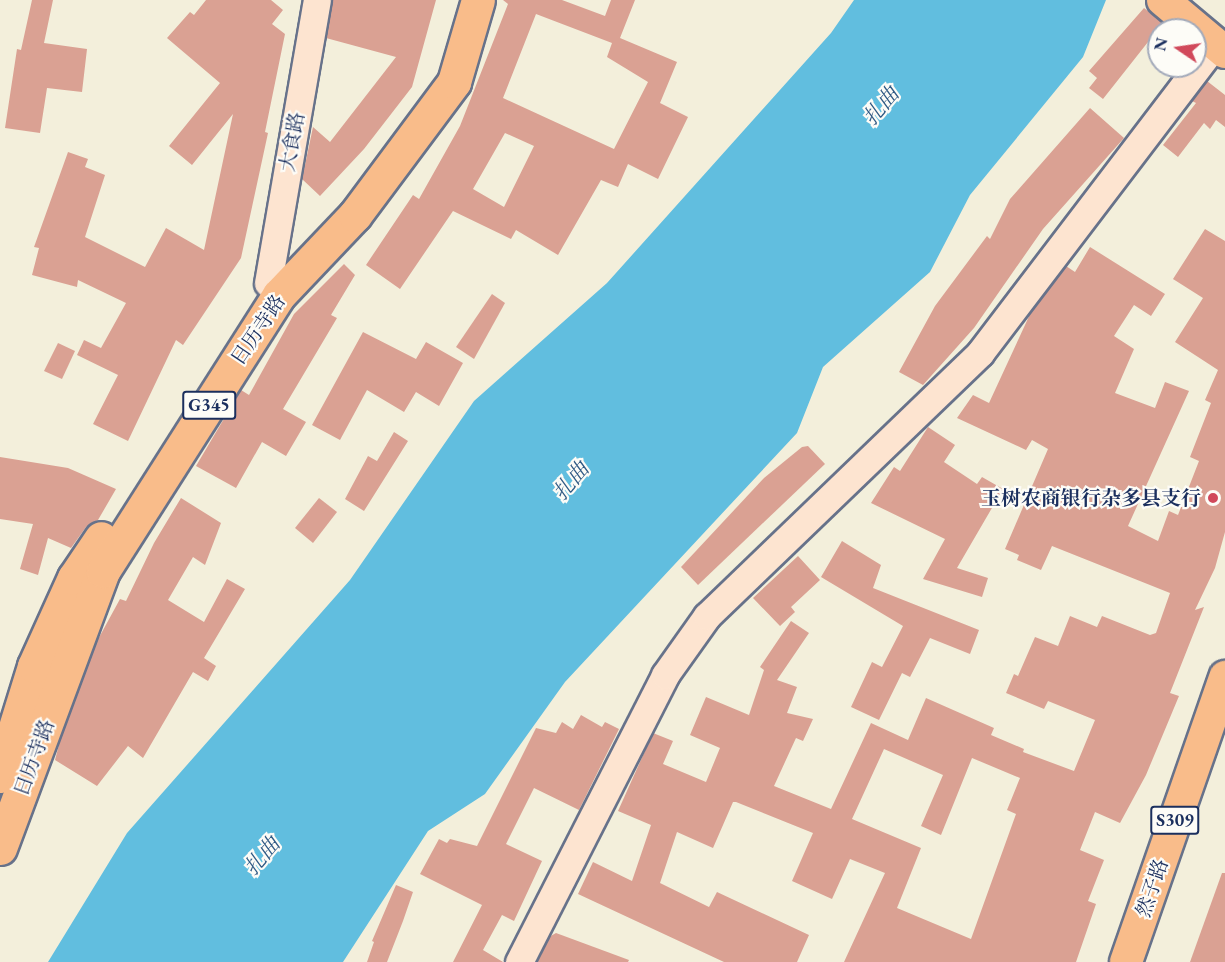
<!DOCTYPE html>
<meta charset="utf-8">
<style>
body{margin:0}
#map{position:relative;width:1225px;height:962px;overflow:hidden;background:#f3efdb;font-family:"EB Garamond","Noto Serif SC",serif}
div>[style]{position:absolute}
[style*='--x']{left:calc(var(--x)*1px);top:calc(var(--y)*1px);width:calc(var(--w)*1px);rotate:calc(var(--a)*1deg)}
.water>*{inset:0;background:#61bedf}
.building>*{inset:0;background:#daa193}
.roads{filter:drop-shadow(2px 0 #67728a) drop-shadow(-2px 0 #67728a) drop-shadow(0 2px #67728a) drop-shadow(0 -2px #67728a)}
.secondary>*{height:27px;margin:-13.5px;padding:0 13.5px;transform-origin:13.5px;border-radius:13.5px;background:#fde4d0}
.primary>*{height:32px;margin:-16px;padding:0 16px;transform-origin:16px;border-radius:16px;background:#f9bc8a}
.highway>*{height:33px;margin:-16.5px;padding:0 16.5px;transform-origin:16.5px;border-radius:16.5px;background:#f9bc8a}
.dots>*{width:16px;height:16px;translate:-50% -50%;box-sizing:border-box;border:3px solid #fdfcf7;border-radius:50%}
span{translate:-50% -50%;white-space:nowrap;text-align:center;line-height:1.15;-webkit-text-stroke:4.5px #fdfcf7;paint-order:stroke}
.shield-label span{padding:2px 4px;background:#fdfcf7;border:2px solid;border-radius:4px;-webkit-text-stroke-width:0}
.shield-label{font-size:18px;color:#1b2f5e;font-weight:700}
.street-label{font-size:20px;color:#1b2f5e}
.poi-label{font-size:20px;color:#1b2f5e;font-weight:700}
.right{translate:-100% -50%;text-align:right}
.water-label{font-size:21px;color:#305a85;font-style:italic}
.north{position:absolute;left:1147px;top:18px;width:60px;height:60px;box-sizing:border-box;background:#fdfcf7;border:2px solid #a3aaba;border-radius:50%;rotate:283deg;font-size:16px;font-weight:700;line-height:24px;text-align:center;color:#1b2f5e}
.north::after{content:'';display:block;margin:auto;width:21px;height:27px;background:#d1495b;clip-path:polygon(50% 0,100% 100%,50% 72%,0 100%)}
</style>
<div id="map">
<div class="water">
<i style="clip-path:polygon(854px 0,1106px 0,1083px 57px,970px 195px,930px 272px,823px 367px,797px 433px,565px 682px,485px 794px,428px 831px,343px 962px,48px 962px,127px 833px,350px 580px,474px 401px,607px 283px,831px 33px)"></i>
</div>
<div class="building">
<i style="clip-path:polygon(32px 0,53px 0,44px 43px,87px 49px,82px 92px,47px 88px,40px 133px,5px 128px,17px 49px,21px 50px)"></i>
<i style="clip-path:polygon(206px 0,271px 0,283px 10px,272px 24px,285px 34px,265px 132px,268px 133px,241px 258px,183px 345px,176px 340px,128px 441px,93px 424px,118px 375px,77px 355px,84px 340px,101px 348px,126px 303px,78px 280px,77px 287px,32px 275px,39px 248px,34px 247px,68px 152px,88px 159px,85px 167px,105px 175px,85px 237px,145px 267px,166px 228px,204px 250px,233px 114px,192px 165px,169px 146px,220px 83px,167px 38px,190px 12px,194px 15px)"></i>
<i style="clip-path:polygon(332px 0,436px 0,412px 87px,364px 149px,320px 196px,302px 179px,313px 127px,330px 142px,396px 57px,326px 38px)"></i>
<i style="clip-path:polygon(evenodd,503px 0,562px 0,605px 16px,611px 0,635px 0,620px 38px,677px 62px,660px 103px,688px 117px,658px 179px,628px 164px,618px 187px,601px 180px,558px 255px,516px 230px,511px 239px,453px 211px,400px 289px,366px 265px,413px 195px,419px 199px,460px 126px,508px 4px,503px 0,536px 14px,612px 43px,607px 57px,648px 82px,614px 149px,503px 98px,536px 14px,503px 0,505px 133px,534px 146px,504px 207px,473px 189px,505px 133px)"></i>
<i style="clip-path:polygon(1144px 8px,1163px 23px,1103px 99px,1089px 88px,1097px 78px,1089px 71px)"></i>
<i style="clip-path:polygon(1207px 81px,1225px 95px,1225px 127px,1216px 120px,1210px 129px,1204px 123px,1178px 157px,1163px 145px,1196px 103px,1192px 101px)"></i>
<i style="clip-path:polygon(1090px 108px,1124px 138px,1043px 229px,974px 328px,923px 385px,899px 372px,935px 306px,987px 236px,990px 239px,1010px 199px)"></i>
<i style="clip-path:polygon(evenodd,1205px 229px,1225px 241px,1225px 532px,1215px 568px,1195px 610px,1204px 607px,1170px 693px,1179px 696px,1146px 775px,1120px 823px,1095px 812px,1080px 850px,1104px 860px,1088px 901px,1096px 904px,1076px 962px,844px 962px,885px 873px,850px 859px,832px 899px,792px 881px,813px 833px,736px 802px,733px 802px,713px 848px,677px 832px,660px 883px,709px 907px,717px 892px,809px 935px,797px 962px,724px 962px,578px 894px,593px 862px,632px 881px,651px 825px,618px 811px,653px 733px,673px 741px,663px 764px,706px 782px,720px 748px,690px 735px,706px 697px,749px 715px,764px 670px,760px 667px,791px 621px,809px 633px,777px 680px,797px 687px,787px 713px,813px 719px,803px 741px,796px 738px,774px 786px,831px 809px,871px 723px,908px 740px,926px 698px,994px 728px,991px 735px,1024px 749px,1023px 752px,1074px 771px,1095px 720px,1048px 701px,1044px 709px,1006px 693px,1014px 674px,1018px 676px,1035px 637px,1058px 646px,1070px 616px,1097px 627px,1102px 616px,1150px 635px,1156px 633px,1170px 593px,1052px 546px,1041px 570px,1017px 560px,1019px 555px,1005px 549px,1048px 449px,1032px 440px,1026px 450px,957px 418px,973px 395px,989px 403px,1031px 312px,1066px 266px,1075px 272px,1090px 247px,1165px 294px,1151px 316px,1134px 305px,1114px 336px,1134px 349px,1115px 393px,1155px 408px,1165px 382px,1189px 391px,1128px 526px,1158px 541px,1169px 511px,1178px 515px,1199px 461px,1190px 457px,1211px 403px,1205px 400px,1218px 370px,1175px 342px,1203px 298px,1173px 279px,1205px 229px,884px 749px,943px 775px,921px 826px,941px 835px,972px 758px,1020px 778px,1007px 810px,1016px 814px,971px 939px,897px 908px,921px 848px,852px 819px,884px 749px)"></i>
<i style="clip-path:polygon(344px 264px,355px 275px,331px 315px,337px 318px,283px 409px,306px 422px,286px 456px,262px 442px,236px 488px,196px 466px,241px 390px,249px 395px,294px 314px)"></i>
<i style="clip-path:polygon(492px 294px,505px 303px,474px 359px,456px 347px)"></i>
<i style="clip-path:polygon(363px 332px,416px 359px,426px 342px,463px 363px,439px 406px,416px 392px,404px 412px,367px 390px,340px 440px,312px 425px)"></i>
<i style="clip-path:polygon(58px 343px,75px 351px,62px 379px,44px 371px)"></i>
<i style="clip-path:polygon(928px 427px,955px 445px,944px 462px,977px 484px,982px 477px,1003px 489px,957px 568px,988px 578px,982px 597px,923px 579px,945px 539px,871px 503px,894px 467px,900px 471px)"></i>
<i style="clip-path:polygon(394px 432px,408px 441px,364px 511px,345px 499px,368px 456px,377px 461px)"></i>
<i style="clip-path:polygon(808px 446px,825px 464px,698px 585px,681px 567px,764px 478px,802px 447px)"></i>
<i style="clip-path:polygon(0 457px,68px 468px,116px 489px,98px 520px,86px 527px,71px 548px,48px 538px,38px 575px,20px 569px,33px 524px,0 519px)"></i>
<i style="clip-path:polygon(181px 498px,221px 523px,205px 565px,193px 557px,168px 600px,204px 622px,227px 579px,245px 589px,204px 658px,216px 666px,208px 681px,193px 672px,143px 758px,128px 746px,97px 786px,55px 760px,60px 741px,96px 643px,120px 599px,126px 601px,154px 543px)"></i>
<i style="clip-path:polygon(319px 498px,337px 512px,313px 543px,295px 528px)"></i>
<i style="clip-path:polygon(842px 541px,881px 565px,873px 588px,979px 630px,970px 654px,930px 638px,910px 677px,902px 673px,879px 720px,851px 707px,872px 662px,882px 667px,903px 626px,821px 577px)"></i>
<i style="clip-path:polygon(798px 556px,820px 580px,791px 607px,795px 612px,780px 626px,753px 598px)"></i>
<i style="clip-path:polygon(581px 715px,602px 727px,605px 722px,619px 729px,579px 810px,534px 788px,506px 844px,542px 861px,514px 921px,502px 915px,483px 950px,503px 962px,453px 962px,482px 905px,420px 874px,439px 839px,447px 843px,450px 839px,477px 846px,536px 728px,556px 733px,562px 722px,573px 729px)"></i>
<i style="clip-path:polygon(1222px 873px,1225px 873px,1225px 962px,1190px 962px)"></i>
<i style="clip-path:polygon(396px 885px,413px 892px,403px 921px,387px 962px,367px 962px,374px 942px,372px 941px)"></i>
<i style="clip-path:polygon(556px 933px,629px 960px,628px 962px,537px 962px,549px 937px)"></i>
</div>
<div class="roads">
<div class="secondary">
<i style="--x:268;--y:283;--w:287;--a:-80.2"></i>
<i style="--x:519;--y:962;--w:322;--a:-63"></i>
<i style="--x:665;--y:675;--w:72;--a:-54.6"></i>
<i style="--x:707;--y:616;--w:379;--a:-43.9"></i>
<i style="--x:980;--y:353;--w:387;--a:-52.7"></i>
</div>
<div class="primary">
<i style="--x:1163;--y:0;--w:81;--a:40"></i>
<i style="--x:1126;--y:962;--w:302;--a:-70.8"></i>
</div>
<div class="highway">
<i style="--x:0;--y:776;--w:115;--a:-72.8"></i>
<i style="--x:34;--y:666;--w:97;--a:-65.6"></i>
<i style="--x:74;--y:578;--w:48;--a:-56"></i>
<i style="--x:0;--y:848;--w:296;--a:-69.6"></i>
<i style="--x:103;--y:571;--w:327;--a:-57.5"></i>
<i style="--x:279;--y:295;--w:110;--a:-46.5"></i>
<i style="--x:355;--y:215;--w:166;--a:-53.3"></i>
<i style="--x:454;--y:82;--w:85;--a:-73.7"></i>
</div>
</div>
<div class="dots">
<i style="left:1213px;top:498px;background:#d1495b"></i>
</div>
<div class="shield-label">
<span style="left:209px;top:405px">G345</span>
<span style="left:1175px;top:820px">S309</span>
</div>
<div class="street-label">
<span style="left:292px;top:142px;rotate:-80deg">大食路</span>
<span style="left:258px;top:330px;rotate:-56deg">日历寺路</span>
<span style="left:34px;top:758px;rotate:-70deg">日历寺路</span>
<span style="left:1152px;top:888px;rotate:-71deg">然子路</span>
</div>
<div class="poi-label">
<span class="right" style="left:1201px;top:498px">玉树农商银行杂多县支行</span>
</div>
<div class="water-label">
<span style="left:881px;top:106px;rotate:-50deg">扎曲</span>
<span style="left:571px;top:481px;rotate:-50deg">扎曲</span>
<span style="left:262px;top:856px;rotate:-50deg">扎曲</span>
</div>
<div class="north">N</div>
</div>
